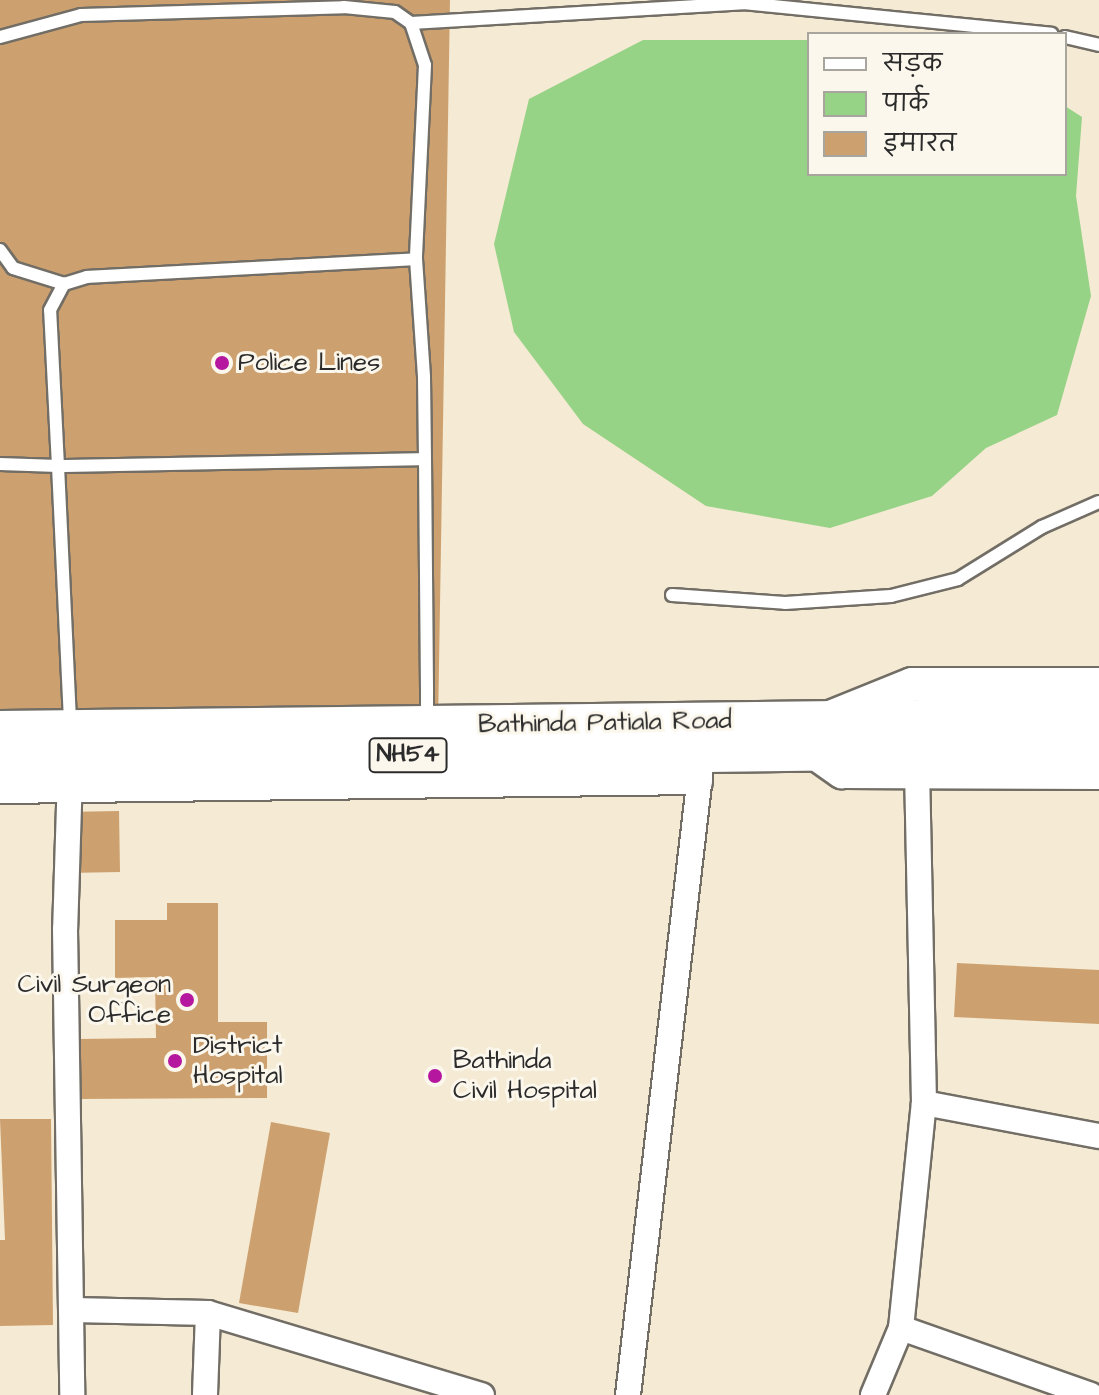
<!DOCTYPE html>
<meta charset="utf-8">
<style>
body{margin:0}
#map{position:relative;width:1099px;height:1395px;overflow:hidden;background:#f5ead3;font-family:"Architects Daughter","Playpen Sans Deva",sans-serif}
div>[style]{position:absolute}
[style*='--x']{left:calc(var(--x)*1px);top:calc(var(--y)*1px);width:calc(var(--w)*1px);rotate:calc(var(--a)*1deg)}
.green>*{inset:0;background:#97d387}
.building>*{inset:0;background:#cda16f}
.roads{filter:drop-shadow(2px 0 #726e66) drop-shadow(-2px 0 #726e66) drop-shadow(0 2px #726e66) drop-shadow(0 -2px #726e66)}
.service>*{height:12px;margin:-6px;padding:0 6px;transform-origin:6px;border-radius:6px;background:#fff}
.minor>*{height:24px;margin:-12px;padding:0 12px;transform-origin:12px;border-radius:12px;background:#fff}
.secondary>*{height:32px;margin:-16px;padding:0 16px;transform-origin:16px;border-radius:16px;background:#fff}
.trunk>*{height:38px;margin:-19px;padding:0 19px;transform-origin:19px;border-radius:19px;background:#fff}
.dots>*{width:22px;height:22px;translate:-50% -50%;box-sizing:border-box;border:4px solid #fbf7ec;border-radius:50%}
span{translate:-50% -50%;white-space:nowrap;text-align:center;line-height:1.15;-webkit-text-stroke:6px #fbf7ec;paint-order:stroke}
.shield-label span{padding:2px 6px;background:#fbf7ec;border:2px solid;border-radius:6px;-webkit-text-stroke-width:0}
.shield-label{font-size:24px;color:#2b2b2b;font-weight:700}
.poi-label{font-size:26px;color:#2b2b2b}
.left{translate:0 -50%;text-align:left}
.right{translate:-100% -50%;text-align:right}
.street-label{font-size:26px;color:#2b2b2b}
.legend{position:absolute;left:807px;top:32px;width:260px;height:144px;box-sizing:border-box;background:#fbf7ec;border:2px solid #a8a59f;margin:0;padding:10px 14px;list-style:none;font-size:24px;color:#2b2b2b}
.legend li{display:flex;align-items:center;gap:16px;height:40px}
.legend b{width:40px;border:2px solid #a8a59f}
</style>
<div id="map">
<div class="green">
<i style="clip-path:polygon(643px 40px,809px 40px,809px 174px,1065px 174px,1065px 106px,1082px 117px,1076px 196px,1091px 296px,1057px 415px,986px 448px,932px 496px,830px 528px,706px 506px,583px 424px,514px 332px,494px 244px,529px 99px)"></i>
</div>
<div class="building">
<i style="clip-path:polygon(0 0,450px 0,438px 726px,0 730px)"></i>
<i style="clip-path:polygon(119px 811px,120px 872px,67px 873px,66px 812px)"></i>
<i style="clip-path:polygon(167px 903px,218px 903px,218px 1022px,267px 1022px,267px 1098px,78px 1099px,78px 1039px,156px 1038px,155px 977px,115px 978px,115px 920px,167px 920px)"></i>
<i style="clip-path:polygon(957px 963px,1099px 970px,1099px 1024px,954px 1017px)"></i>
<i style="clip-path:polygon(0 1119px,51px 1119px,53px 1325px,0 1326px,0 1240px,5px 1240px)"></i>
<i style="clip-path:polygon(271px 1122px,330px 1133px,298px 1313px,239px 1303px)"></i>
</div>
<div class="roads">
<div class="service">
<i style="--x:411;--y:23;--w:333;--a:-3.4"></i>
<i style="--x:743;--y:3;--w:310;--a:5.7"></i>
<i style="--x:0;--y:37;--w:84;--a:-15.2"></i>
<i style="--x:81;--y:15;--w:263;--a:-1.7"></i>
<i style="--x:344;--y:7;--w:51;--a:5.6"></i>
<i style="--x:395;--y:12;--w:19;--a:35"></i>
<i style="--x:411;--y:23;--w:44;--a:71.6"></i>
<i style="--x:425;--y:65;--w:194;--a:92.7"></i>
<i style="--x:1065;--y:37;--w:35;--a:13"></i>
<i style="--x:0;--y:250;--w:22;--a:54"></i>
<i style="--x:13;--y:268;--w:53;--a:17.4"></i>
<i style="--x:425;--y:459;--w:367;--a:178.9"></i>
<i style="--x:58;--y:466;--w:156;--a:-92.9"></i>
<i style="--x:50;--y:310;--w:30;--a:-62"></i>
<i style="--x:64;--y:284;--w:24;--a:-17"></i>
<i style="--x:87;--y:277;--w:329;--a:-3.1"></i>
<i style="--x:416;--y:259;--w:118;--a:86.1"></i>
<i style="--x:424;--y:377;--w:82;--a:89.3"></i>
<i style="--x:425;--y:459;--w:229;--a:89.5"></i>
<i style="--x:427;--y:688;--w:33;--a:90"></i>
<i style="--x:0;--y:464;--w:58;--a:2"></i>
<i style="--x:58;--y:466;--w:258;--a:87.3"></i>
<i style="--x:672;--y:595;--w:113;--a:4"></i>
<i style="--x:785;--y:603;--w:106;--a:-3.8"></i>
<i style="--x:891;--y:596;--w:69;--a:-14.2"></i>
<i style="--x:958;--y:579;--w:99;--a:-31.8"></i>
<i style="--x:1042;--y:527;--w:62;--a:-23.7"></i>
</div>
<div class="minor">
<i style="--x:70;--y:774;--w:155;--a:91.8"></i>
<i style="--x:65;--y:929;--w:466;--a:89.1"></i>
<i style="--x:0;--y:791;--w:700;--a:-0.74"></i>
<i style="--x:924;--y:1103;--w:178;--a:10.7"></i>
<i style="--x:73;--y:1310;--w:135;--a:1.3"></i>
<i style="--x:208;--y:1313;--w:82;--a:92.1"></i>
<i style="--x:208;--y:1313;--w:286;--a:16.7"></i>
<i style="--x:901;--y:1328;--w:226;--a:-84.2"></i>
<i style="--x:924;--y:1103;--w:332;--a:-91.2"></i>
<i style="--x:628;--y:1395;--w:632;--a:-83.37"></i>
<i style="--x:873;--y:1395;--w:73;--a:-67.3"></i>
<i style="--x:901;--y:1328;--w:201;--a:19.4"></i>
</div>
<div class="secondary">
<i style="--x:830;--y:717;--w:88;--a:-21.9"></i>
<i style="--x:912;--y:684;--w:187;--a:0"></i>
<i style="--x:816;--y:754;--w:32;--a:35"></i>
<i style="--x:842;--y:772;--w:257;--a:0.2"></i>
</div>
<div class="trunk">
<i style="--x:0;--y:730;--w:1099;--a:-0.68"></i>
<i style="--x:0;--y:762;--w:1099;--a:-0.73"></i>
</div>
</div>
<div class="dots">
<i style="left:222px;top:363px;background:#b5179e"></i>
<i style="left:187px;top:1000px;background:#b5179e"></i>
<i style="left:175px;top:1061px;background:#b5179e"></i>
<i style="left:435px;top:1076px;background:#b5179e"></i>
</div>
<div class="shield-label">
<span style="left:408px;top:755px">NH54</span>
</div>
<div class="poi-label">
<span class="left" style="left:238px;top:363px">Police Lines</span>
<span class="right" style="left:171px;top:1000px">Civil Surgeon<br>Office</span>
<span class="left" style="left:193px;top:1061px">District<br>Hospital</span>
<span class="left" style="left:453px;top:1076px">Bathinda<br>Civil Hospital</span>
</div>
<div class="street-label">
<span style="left:605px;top:723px;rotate:-1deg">Bathinda Patiala Road</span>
</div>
<ul class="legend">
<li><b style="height:10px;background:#fff"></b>सड़क</li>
<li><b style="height:22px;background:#97d387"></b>पार्क</li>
<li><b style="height:22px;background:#cda16f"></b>इमारत</li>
</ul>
</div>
